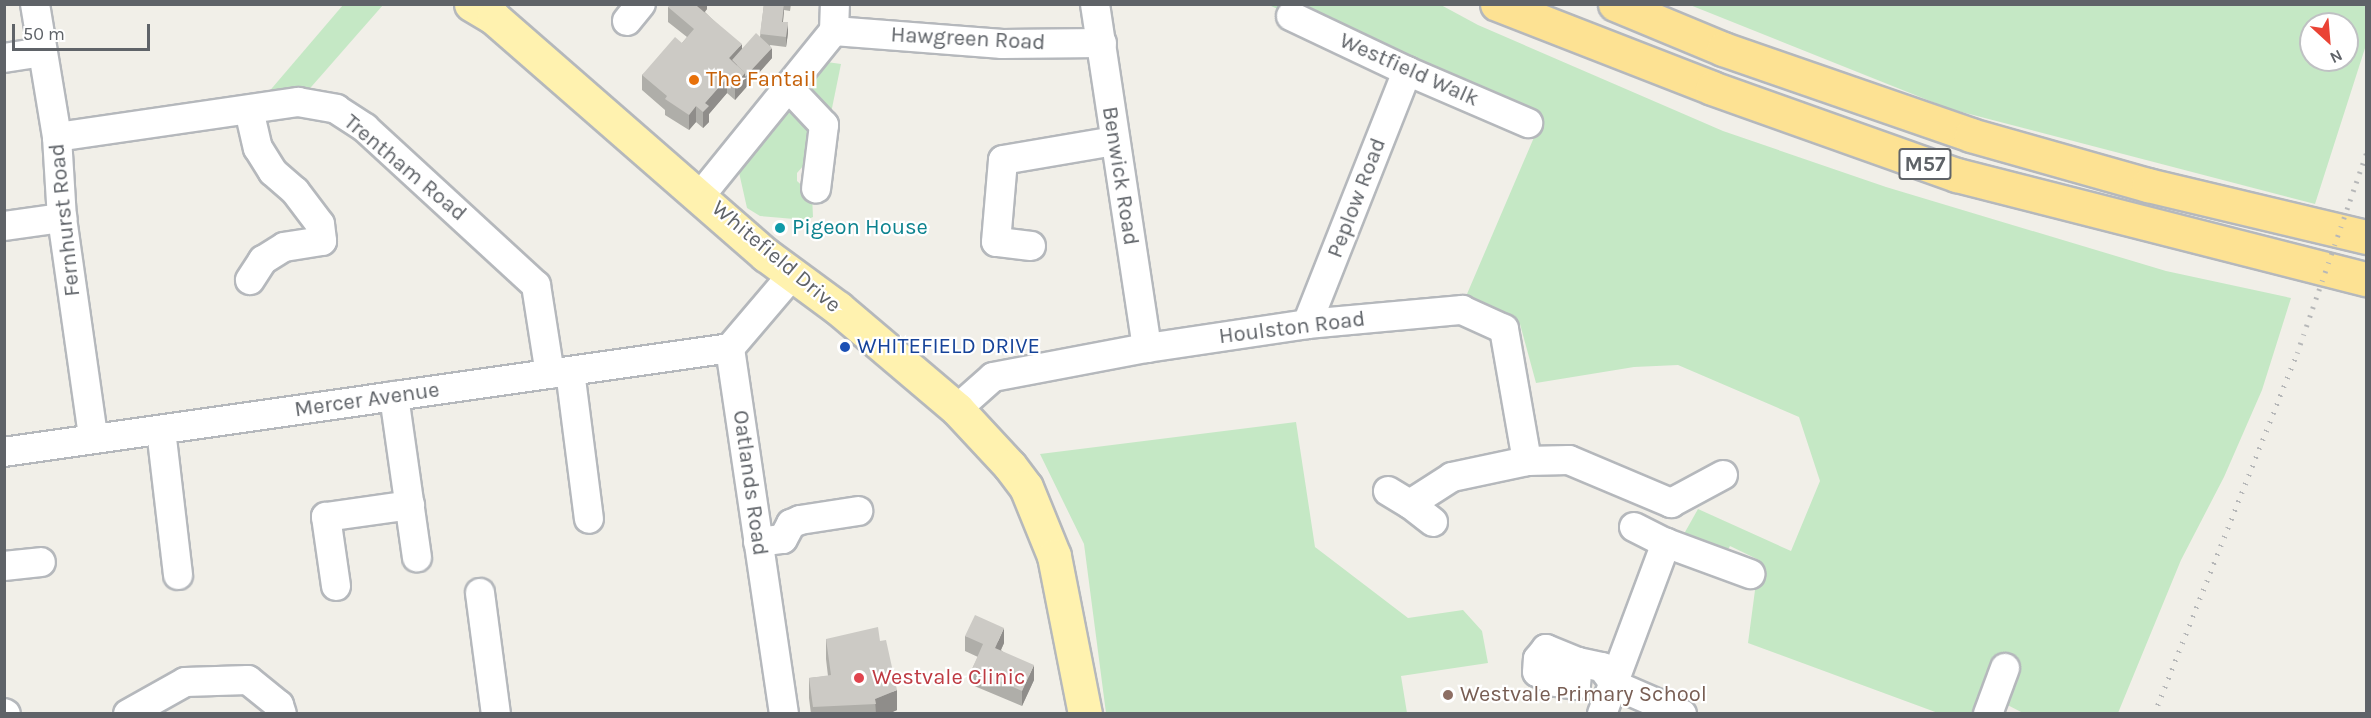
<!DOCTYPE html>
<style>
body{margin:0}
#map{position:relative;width:2371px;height:718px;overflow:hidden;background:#f1efe8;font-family:Karla,sans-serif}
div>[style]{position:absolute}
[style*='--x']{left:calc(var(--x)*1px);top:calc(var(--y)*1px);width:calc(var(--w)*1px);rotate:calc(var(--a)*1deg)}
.green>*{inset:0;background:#c5e8c5}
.roads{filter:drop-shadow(2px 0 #b5b8bc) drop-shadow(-2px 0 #b5b8bc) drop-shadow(0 2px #b5b8bc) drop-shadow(0 -2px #b5b8bc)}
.minor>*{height:28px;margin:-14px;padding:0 14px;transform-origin:14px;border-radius:14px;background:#fff}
.major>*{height:33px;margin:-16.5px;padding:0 16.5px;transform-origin:16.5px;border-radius:16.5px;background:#fff2af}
.highway>*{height:33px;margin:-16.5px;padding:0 16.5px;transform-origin:16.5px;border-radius:16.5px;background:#fde293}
.rail>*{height:4.5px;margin-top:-2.25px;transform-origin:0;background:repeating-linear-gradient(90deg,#b6b7b8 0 1.5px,transparent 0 9.5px)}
.wall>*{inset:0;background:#afaea9}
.shaded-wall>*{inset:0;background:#8f8d8a}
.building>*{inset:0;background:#cccac5}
.dots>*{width:16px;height:16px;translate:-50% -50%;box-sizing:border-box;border:3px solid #fff;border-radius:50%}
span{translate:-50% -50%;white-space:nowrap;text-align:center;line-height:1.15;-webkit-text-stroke:4.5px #fff;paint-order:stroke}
.shield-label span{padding:2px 4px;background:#fff;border:2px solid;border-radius:4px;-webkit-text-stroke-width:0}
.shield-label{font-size:21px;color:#5f6368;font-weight:700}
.street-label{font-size:22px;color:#5f6368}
.food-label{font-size:22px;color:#c56008}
.left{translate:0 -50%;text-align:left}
.culture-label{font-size:22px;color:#0d838f}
.transit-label{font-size:22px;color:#164399}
.health-label{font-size:22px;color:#be3a42}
.education-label{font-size:22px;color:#785e54}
.frame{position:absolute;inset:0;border:6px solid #5f6368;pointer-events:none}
.north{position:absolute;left:2299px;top:12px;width:60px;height:60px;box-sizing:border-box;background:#fff;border:2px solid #bfc1c3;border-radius:50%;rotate:154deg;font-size:16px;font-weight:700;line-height:24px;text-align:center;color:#5f6368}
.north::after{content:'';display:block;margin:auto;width:21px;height:27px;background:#ea4335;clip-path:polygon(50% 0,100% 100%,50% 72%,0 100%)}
.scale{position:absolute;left:12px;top:24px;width:138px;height:27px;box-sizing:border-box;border:3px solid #5f6368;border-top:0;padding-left:8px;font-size:18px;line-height:21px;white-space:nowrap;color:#5f6368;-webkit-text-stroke:4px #fff;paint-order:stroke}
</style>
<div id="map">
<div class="green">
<i style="clip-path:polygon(343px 5px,383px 5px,298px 102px,255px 108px)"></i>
<i style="clip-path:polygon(1269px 5px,1441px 5px,1478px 25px,1723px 131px,1886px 187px,2166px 271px,2291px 298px,2262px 390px,2224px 477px,2181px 560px,2118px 713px,2023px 713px,1994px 698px,1988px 713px,1938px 713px,1748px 643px,1759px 560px,1730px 546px,1720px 563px,1680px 541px,1698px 509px,1791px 551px,1820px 481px,1799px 417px,1678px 365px,1634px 367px,1536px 383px,1520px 324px,1467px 294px,1538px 128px)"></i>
<i style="clip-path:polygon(evenodd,1690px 5px,2366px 5px,2366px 45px,2315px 204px,1950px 109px,1690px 5px,2311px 24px,2347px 24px,2347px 60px,2311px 60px,2311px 24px)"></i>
<i style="clip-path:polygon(827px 62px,841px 64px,831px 113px,810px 94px,819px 71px)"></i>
<i style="clip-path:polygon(791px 109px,812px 127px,810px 158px,797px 173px,797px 181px,812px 195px,813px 217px,806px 220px,760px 216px,747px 208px,738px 168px)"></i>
<i style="clip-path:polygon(1296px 422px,1315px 547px,1408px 618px,1463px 610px,1482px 631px,1488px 663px,1401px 676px,1407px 713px,1106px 713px,1084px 544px,1040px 454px)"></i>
</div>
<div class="roads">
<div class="minor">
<i style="--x:35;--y:4;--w:135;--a:80.6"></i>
<i style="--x:57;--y:137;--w:81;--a:86.5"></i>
<i style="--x:62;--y:218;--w:221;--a:81.9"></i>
<i style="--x:1095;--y:4;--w:348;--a:81.4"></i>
<i style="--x:1291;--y:16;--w:128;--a:25.4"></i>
<i style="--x:1407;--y:71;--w:132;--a:23.3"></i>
<i style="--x:627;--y:21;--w:22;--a:-51"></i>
<i style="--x:834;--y:31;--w:169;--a:4.4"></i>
<i style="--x:1002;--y:44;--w:100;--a:-0.6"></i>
<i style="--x:4;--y:58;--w:36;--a:-9"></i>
<i style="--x:789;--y:88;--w:51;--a:46.6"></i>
<i style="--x:824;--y:125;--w:64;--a:97.1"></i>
<i style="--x:249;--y:110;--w:39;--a:77"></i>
<i style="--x:258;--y:148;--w:28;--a:58"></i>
<i style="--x:273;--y:172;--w:29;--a:41"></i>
<i style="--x:295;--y:191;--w:41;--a:52.9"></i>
<i style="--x:320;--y:224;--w:17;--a:83"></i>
<i style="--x:322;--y:241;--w:38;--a:171"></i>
<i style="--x:284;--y:247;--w:25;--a:148"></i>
<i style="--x:263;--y:260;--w:24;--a:123"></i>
<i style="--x:57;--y:137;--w:244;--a:-8.3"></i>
<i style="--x:298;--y:102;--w:39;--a:10"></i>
<i style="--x:336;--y:109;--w:35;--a:33"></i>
<i style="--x:365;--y:128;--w:232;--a:42.6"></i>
<i style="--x:536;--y:285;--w:90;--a:81.1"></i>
<i style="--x:701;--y:195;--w:211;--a:-51"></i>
<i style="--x:834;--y:31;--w:27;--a:-88"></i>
<i style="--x:4;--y:226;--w:59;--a:-7.9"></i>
<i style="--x:1031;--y:246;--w:35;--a:-173"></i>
<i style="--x:996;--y:242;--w:82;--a:-85.1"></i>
<i style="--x:1003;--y:160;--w:113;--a:-9.7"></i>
<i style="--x:1307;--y:324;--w:272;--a:-68.4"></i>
<i style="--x:570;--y:371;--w:149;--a:82.7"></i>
<i style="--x:394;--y:396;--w:163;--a:81.9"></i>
<i style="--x:957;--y:409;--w:48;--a:-41.6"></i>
<i style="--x:993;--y:377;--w:157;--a:-10.7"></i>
<i style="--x:1147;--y:348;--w:162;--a:-8.5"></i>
<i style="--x:1307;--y:324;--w:156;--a:-5.2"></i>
<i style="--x:1462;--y:310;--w:46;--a:24.3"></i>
<i style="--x:1504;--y:329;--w:134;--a:80.1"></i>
<i style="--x:161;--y:430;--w:146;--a:83.3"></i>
<i style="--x:4;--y:452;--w:733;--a:-8.15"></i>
<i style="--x:1388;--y:491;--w:26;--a:31"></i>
<i style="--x:1433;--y:522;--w:29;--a:-142"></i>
<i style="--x:1410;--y:504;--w:50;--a:-32.7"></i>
<i style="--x:1452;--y:477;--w:77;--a:-12"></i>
<i style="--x:1527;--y:461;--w:42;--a:-1.4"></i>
<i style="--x:1569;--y:460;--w:111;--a:22.9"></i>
<i style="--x:1671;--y:503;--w:59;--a:-28.3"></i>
<i style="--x:1634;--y:527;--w:36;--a:27"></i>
<i style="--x:758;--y:542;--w:25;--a:-7"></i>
<i style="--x:783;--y:539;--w:17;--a:-62"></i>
<i style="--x:791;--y:524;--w:10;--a:-24"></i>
<i style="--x:800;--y:520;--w:59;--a:-8.8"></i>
<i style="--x:4;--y:566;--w:37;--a:-6"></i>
<i style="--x:336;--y:586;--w:70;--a:-98.2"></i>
<i style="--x:326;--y:517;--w:85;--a:-8.1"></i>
<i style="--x:480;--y:593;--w:122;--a:82.5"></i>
<i style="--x:1578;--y:662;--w:23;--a:95"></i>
<i style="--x:1576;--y:685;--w:20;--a:-171"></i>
<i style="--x:1556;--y:682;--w:21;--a:-152"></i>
<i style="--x:1537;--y:672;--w:13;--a:-86"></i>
<i style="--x:1538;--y:659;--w:13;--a:-51"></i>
<i style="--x:1546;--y:649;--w:35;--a:22"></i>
<i style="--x:1578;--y:662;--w:25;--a:12"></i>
<i style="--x:1602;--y:667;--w:22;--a:54"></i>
<i style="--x:1615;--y:685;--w:73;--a:23.4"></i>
<i style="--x:4;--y:713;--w:2;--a:27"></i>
<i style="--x:128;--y:714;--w:65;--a:-29.3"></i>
<i style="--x:185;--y:682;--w:63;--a:-1.8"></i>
<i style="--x:248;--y:680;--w:40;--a:39"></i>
<i style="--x:279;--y:705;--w:9;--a:72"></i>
<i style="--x:784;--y:714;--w:370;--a:-98.4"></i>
<i style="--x:730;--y:348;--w:97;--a:-49.6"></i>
<i style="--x:1602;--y:714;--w:183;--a:-69.5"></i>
<i style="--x:1666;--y:543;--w:90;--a:20.3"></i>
<i style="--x:1988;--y:714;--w:49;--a:-69.7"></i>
</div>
<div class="major">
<i style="--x:471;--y:4;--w:27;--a:31"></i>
<i style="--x:494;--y:18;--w:361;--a:41.1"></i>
<i style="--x:766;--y:255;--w:89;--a:36.4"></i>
<i style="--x:838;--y:308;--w:156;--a:40.3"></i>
<i style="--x:957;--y:409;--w:78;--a:47.1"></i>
<i style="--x:1010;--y:466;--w:26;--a:53"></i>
<i style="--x:1026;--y:487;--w:74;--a:67.9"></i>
<i style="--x:1054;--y:556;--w:161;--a:78.9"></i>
</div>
<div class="highway">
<i style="--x:1497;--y:4;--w:231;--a:21.3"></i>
<i style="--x:1712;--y:88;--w:260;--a:19.6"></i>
<i style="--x:1957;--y:175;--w:422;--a:14.3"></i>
<i style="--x:1615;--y:4;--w:117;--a:22.6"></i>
<i style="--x:1723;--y:49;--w:262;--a:19.1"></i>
<i style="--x:1971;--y:135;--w:184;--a:15.8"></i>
<i style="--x:2148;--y:185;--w:224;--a:13.4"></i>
</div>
</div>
<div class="rail">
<i style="--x:2154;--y:714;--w:388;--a:-68.4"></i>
<i style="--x:2297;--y:353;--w:211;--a:-70.9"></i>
</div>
<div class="wall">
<i style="clip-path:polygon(707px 4px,707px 9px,705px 12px,742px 49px,760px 37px,764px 4px,791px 4px,790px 11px,784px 10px,783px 22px,788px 33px,786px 47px,770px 45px,772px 58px,735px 100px,727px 93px,709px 114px,709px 122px,703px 128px,696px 122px,689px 130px,665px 115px,665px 110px,642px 90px,642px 75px,682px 43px,687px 37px,668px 22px,668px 7px)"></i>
<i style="clip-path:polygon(965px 636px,1004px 643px,1001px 650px,1034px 680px,1022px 706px,972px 685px,972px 669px,978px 657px,965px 651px)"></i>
<i style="clip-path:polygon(826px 639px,880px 641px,897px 710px,888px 714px,811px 714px,809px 698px,809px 678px,828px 676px,826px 659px)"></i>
</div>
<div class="shaded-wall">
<i style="clip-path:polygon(698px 4px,707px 4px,707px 9px,697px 21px,697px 6px)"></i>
<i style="clip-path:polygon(784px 4px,784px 10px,782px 32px,782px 22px)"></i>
<i style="clip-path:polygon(788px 22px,788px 33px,786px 47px,786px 37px)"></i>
<i style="clip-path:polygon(742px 44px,742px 59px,735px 68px,729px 58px)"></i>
<i style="clip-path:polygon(772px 48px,772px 58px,735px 100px,735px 85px,745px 73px)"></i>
<i style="clip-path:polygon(727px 78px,727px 93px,709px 114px,709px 122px,703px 128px,703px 112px,705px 103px)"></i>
<i style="clip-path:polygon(696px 106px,696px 122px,689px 130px,689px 115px)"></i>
<i style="clip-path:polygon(1004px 628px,1004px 643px,995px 663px,995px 648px)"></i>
<i style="clip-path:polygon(1034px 665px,1034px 680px,1022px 706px,1022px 691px)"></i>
<i style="clip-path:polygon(897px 690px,897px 710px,888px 714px,876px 714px,875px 699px)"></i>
</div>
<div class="building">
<i style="clip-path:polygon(670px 4px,698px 4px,697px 6px,742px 44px,729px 58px,745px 73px,735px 85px,727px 78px,705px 103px,709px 106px,703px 112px,696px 106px,689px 115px,665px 99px,667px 96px,642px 75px,675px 37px,682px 43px,694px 29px,668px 7px)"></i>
<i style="clip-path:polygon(764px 4px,784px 4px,782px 22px,788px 22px,786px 37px,760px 34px)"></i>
<i style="clip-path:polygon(756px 33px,772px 48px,745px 77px,745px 73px,732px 60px)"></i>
<i style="clip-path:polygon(975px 615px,1004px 628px,995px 648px,1034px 665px,1022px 691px,972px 669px,983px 644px,965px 636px)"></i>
<i style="clip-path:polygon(878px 627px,880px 641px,886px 640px,897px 690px,875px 699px,876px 704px,813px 707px,809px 678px,831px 675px,826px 639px)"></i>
</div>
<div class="dots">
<i style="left:694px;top:80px;background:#e8710a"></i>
<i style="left:780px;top:228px;background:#0f9aa8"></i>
<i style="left:845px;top:347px;background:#1a4fb4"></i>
<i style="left:859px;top:678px;background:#e0444e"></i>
<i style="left:1448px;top:695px;background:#8d6e63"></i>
</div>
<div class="shield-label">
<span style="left:1925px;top:164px">M57</span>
</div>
<div class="street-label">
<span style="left:968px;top:39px;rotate:3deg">Hawgreen Road</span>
<span style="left:1409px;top:70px;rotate:24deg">Westfield Walk</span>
<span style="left:405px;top:168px;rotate:40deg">Trentham Road</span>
<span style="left:1120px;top:176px;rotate:81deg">Benwick Road</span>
<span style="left:1357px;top:198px;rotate:-69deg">Peplow Road</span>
<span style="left:65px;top:220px;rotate:-96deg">Fernhurst Road</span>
<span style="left:776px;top:257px;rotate:40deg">Whitefield Drive</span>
<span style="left:1292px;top:328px;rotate:-7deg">Houlston Road</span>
<span style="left:367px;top:400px;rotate:-8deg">Mercer Avenue</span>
<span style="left:750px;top:483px;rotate:82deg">Oatlands Road</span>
</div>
<div class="food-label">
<span class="left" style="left:706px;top:80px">The Fantail</span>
</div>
<div class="culture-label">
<span class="left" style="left:792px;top:228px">Pigeon House</span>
</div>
<div class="transit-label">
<span class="left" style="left:857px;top:347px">WHITEFIELD DRIVE</span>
</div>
<div class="health-label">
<span class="left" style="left:872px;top:678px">Westvale Clinic</span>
</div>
<div class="education-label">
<span class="left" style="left:1460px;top:695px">Westvale Primary School</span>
</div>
<div class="frame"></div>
<div class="north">N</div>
<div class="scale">50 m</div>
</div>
